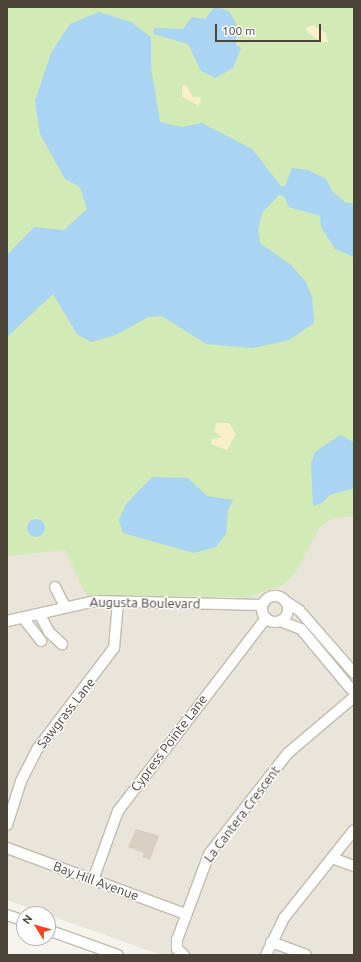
<!DOCTYPE html>
<style>
body{margin:0}
#map{position:relative;width:361px;height:962px;overflow:hidden;background:#f6f3ec;font-family:Ubuntu,sans-serif}
div>[style]{position:absolute}
[style*='--x']{left:calc(var(--x)*1px);top:calc(var(--y)*1px);width:calc(var(--w)*1px);rotate:calc(var(--a)*1deg)}
.residential>*{inset:0;background:#eae5da}
.green>*{inset:0;background:#d2eab5}
.sand>*{inset:0;background:#f9efc9}
.water>*{inset:0;background:#a9d4f2}
.round{border-radius:50%}
.building>*{inset:0;background:#d8cfc1}
.roads{filter:drop-shadow(1px 0 #c2bbae) drop-shadow(-1px 0 #c2bbae) drop-shadow(0 1px #c2bbae) drop-shadow(0 -1px #c2bbae)}
.minor>*{height:10px;margin:-5px;padding:0 5px;transform-origin:5px;border-radius:5px;background:#fff}
.minor>.ring{margin:-5px;padding:0;box-sizing:content-box;background:none;border:10px solid #fff;border-radius:50%}
span{translate:-50% -50%;white-space:nowrap;text-align:center;line-height:1.15;-webkit-text-stroke:3px #fff;paint-order:stroke}
.street-label{font-size:13px;color:#4b4439}
.frame{position:absolute;inset:0;border:8px solid #4b4439;pointer-events:none}
.north{position:absolute;left:16px;top:906px;width:40px;height:40px;box-sizing:border-box;background:#fff;border:1px solid #b7b4b0;border-radius:50%;rotate:307deg;font-size:11px;font-weight:700;line-height:16px;text-align:center;color:#4b4439}
.north::after{content:'';display:block;margin:auto;width:14px;height:18px;background:#fc3f1d;clip-path:polygon(50% 0,100% 100%,50% 72%,0 100%)}
.scale{position:absolute;left:215px;top:24px;width:106px;height:18px;box-sizing:border-box;border:2px solid #4b4439;border-top:0;padding-left:5px;font-size:12px;line-height:14px;white-space:nowrap;color:#4b4439;-webkit-text-stroke:3px #fff;paint-order:stroke}
</style>
<div id="map">
<div class="residential">
<i style="clip-path:polygon(7px 7px,354px 7px,354px 955px,161px 955px,7px 900px)"></i>
</div>
<div class="green">
<i style="clip-path:polygon(7px 7px,354px 7px,354px 516px,331px 519px,319px 528px,296px 572px,283px 585px,248px 597px,87px 596px,65px 550px,7px 556px)"></i>
</div>
<div class="sand">
<i style="clip-path:polygon(312px 25px,326px 33px,328px 42px,322px 42px,308px 33px,306px 28px)"></i>
<i style="clip-path:polygon(186px 85px,193px 97px,201px 97px,199px 106px,182px 97px,182px 86px)"></i>
<i style="clip-path:polygon(216px 423px,229px 423px,236px 434px,227px 450px,211px 444px,212px 439px,222px 437px,214px 431px)"></i>
</div>
<div class="water">
<i style="clip-path:polygon(215px 7px,229px 11px,236px 23px,236px 45px,241px 48px,233px 68px,215px 78px,201px 71px,188px 44px,154px 34px,154px 28px,183px 29px,192px 17px,205px 19px)"></i>
<i style="clip-path:polygon(99px 12px,131px 22px,151px 37px,151px 68px,160px 122px,182px 127px,202px 123px,252px 149px,281px 186px,285px 186px,292px 168px,308px 170px,326px 179px,333px 192px,345px 202px,354px 204px,354px 257px,335px 249px,321px 227px,320px 216px,289px 207px,284px 196px,279px 195px,262px 213px,258px 230px,260px 243px,291px 265px,306px 282px,312px 297px,314px 323px,289px 340px,253px 348px,206px 344px,162px 316px,148px 317px,116px 335px,91px 342px,77px 334px,53px 294px,7px 337px,7px 255px,34px 227px,64px 230px,87px 209px,80px 187px,65px 179px,40px 134px,35px 101px,51px 53px,70px 24px)"></i>
<i style="clip-path:polygon(340px 435px,354px 442px,354px 488px,330px 495px,322px 503px,313px 506px,311px 464px,315px 452px)"></i>
<i style="clip-path:polygon(152px 477px,188px 478px,207px 496px,233px 500px,228px 510px,226px 534px,216px 547px,194px 553px,123px 533px,119px 520px,126px 504px)"></i>
<i class="round" style="left:27px;top:519px;width:18px;height:18px"></i>
</div>
<div class="building">
<i style="clip-path:polygon(136px 829px,159px 836px,150px 860px,142px 857px,144px 853px,128px 847px)"></i>
</div>
<div class="roads">
<div class="minor">
<i style="--x:55;--y:587;--w:22;--a:63"></i>
<i class="ring" style="left:262px;top:596px;width:16px;height:16px"></i>
<i style="--x:285;--y:601;--w:17;--a:33"></i>
<i style="--x:299;--y:610;--w:84;--a:48.9"></i>
<i style="--x:40;--y:615;--w:19;--a:62"></i>
<i style="--x:49;--y:632;--w:18;--a:43"></i>
<i style="--x:24;--y:619;--w:28;--a:52"></i>
<i style="--x:7;--y:621;--w:90;--a:-12.8"></i>
<i style="--x:95;--y:601;--w:167;--a:1.4"></i>
<i style="--x:280;--y:621;--w:22;--a:21"></i>
<i style="--x:301;--y:629;--w:78;--a:50.2"></i>
<i style="--x:7;--y:825;--w:46;--a:-72.3"></i>
<i style="--x:21;--y:781;--w:37;--a:-63"></i>
<i style="--x:38;--y:748;--w:126;--a:-52.8"></i>
<i style="--x:114;--y:648;--w:46;--a:-85"></i>
<i style="--x:7;--y:848;--w:190;--a:20.3"></i>
<i style="--x:332;--y:858;--w:23;--a:20"></i>
<i style="--x:93;--y:880;--w:73;--a:-70.1"></i>
<i style="--x:118;--y:811;--w:243;--a:-52.5"></i>
<i style="--x:7;--y:915;--w:18;--a:19"></i>
<i style="--x:48;--y:930;--w:74;--a:19.7"></i>
<i style="--x:271;--y:942;--w:37;--a:20"></i>
<i style="--x:184;--y:955;--w:9;--a:-139"></i>
<i style="--x:177;--y:949;--w:9;--a:-90"></i>
<i style="--x:177;--y:940;--w:92;--a:-69.6"></i>
<i style="--x:209;--y:854;--w:128;--a:-52"></i>
<i style="--x:288;--y:753;--w:87;--a:-40.3"></i>
<i style="--x:266;--y:955;--w:41;--a:-64.1"></i>
<i style="--x:284;--y:918;--w:112;--a:-51.5"></i>
</div>
</div>
<div class="street-label">
<span style="left:145px;top:603px;rotate:1deg">Augusta Boulevard</span>
<span style="left:66px;top:713px;rotate:-52deg">Sawgrass Lane</span>
<span style="left:169px;top:743px;rotate:-53deg">Cypress Pointe Lane</span>
<span style="left:242px;top:814px;rotate:-53deg">La Cantera Crescent</span>
<span style="left:96px;top:881px;rotate:20deg">Bay Hill Avenue</span>
</div>
<div class="frame"></div>
<div class="north">N</div>
<div class="scale">100 m</div>
</div>
